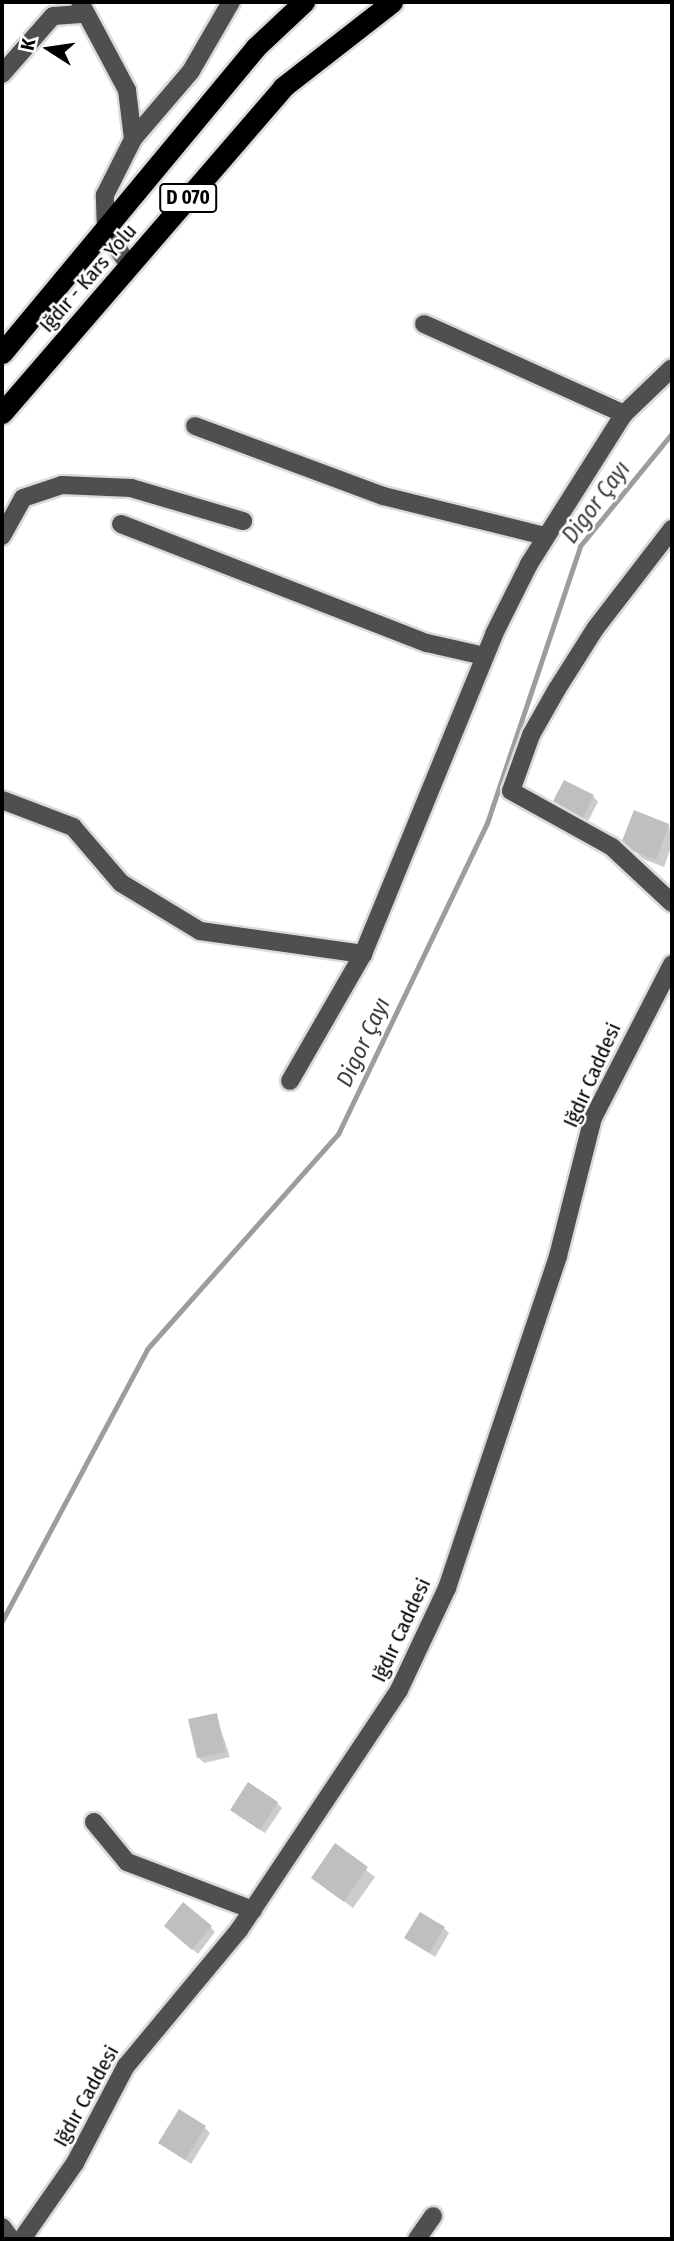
<!DOCTYPE html>
<meta charset="utf-8">
<style>
body{margin:0}
#map{position:relative;width:674px;height:2241px;overflow:hidden;background:#fff;font-family:"Fira Sans Condensed",sans-serif}
div>[style]{position:absolute}
[style*='--x']{left:calc(var(--x)*1px);top:calc(var(--y)*1px);width:calc(var(--w)*1px);rotate:calc(var(--a)*1deg)}
.shadow>*{inset:0;background:#0003}
.stream>*{height:5px;margin:-2.5px;padding:0 2.5px;transform-origin:2.5px;border-radius:2.5px;background:#9d9d9d}
.building>*{inset:0;background:#bfbfbf}
.roads{filter:drop-shadow(2px 0 #dbdbdb) drop-shadow(-2px 0 #dbdbdb) drop-shadow(0 2px #dbdbdb) drop-shadow(0 -2px #dbdbdb)}
.minor>*{height:18px;margin:-9px;padding:0 9px;transform-origin:9px;border-radius:9px;background:#4f4f4f}
.highway>*{height:21px;margin:-10.5px;padding:0 10.5px;transform-origin:10.5px;border-radius:10.5px;background:#000}
span{translate:-50% -50%;white-space:nowrap;text-align:center;line-height:1.15;-webkit-text-stroke:5px #fff;paint-order:stroke}
.shield-label span{padding:2px 5px;background:#fff;border:2px solid;border-radius:5px;-webkit-text-stroke-width:0}
.shield-label{font-size:19px;color:#000;font-weight:700}
.street-label{font-size:21px;color:#000}
.water-label{font-size:23px;color:#3e3e3e;font-style:italic}
.frame{position:absolute;inset:0;border:4px solid #000;pointer-events:none}
.north{position:absolute;left:14px;top:14px;width:70px;height:70px;-webkit-text-stroke:5px #fff;paint-order:stroke;rotate:282deg;font-size:19px;font-weight:700;line-height:28px;text-align:center;color:#000}
.north::after{content:'';display:block;margin:auto;width:24px;height:32px;background:#000;clip-path:polygon(50% 0,100% 100%,50% 72%,0 100%)}
</style>
<div id="map">
<div class="shadow">
<i style="clip-path:polygon(593px 796px,598px 802px,588px 821px,555px 801px)"></i>
<i style="clip-path:polygon(669px 825px,672px 844px,664px 867px,643px 859px,624px 840px)"></i>
<i style="clip-path:polygon(216px 1715px,230px 1757px,204px 1763px,199px 1758px)"></i>
<i style="clip-path:polygon(277px 1803px,282px 1808px,265px 1833px,237px 1815px)"></i>
<i style="clip-path:polygon(335px 1846px,375px 1877px,353px 1908px,313px 1878px)"></i>
<i style="clip-path:polygon(210px 1927px,215px 1932px,198px 1954px,171px 1931px)"></i>
<i style="clip-path:polygon(444px 1928px,449px 1933px,435px 1957px,407px 1938px)"></i>
<i style="clip-path:polygon(205px 2128px,210px 2133px,191px 2164px,160px 2143px)"></i>
</div>
<div class="stream">
<i style="--x:2;--y:1621;--w:308;--a:-61.9"></i>
<i style="--x:147;--y:1349;--w:288;--a:-48.4"></i>
<i style="--x:338;--y:1134;--w:345;--a:-64.4"></i>
<i style="--x:487;--y:823;--w:292;--a:-71.4"></i>
<i style="--x:580;--y:546;--w:146;--a:-50.8"></i>
</div>
<div class="building">
<i style="clip-path:polygon(564px 780px,594px 795px,583px 818px,553px 801px)"></i>
<i style="clip-path:polygon(634px 810px,669px 824px,656px 860px,633px 851px,622px 841px)"></i>
<i style="clip-path:polygon(217px 1713px,225px 1752px,197px 1758px,188px 1719px)"></i>
<i style="clip-path:polygon(248px 1782px,278px 1802px,260px 1830px,230px 1810px)"></i>
<i style="clip-path:polygon(335px 1843px,368px 1867px,344px 1902px,311px 1878px)"></i>
<i style="clip-path:polygon(183px 1902px,212px 1926px,192px 1950px,164px 1926px)"></i>
<i style="clip-path:polygon(420px 1912px,445px 1927px,429px 1953px,404px 1938px)"></i>
<i style="clip-path:polygon(179px 2109px,206px 2126px,185px 2160px,158px 2143px)"></i>
</div>
<div class="roads">
<div class="minor">
<i style="--x:80;--y:2;--w:100;--a:61.9"></i>
<i style="--x:127;--y:90;--w:49;--a:83"></i>
<i style="--x:2;--y:74;--w:77;--a:-48.7"></i>
<i style="--x:53;--y:16;--w:31;--a:-4"></i>
<i style="--x:130;--y:267;--w:43;--a:-123.7"></i>
<i style="--x:106;--y:231;--w:36;--a:-92"></i>
<i style="--x:105;--y:195;--w:63;--a:-63.4"></i>
<i style="--x:133;--y:139;--w:89;--a:-49.5"></i>
<i style="--x:191;--y:71;--w:80;--a:-59.9"></i>
<i style="--x:424;--y:324;--w:219;--a:24.2"></i>
<i style="--x:195;--y:426;--w:201;--a:20.4"></i>
<i style="--x:383;--y:496;--w:167;--a:13.9"></i>
<i style="--x:121;--y:524;--w:328;--a:21.3"></i>
<i style="--x:427;--y:643;--w:58;--a:12.8"></i>
<i style="--x:672;--y:529;--w:126;--a:127.6"></i>
<i style="--x:595;--y:629;--w:71;--a:122.3"></i>
<i style="--x:557;--y:689;--w:53;--a:119.5"></i>
<i style="--x:531;--y:735;--w:59;--a:109.7"></i>
<i style="--x:511;--y:791;--w:115;--a:29"></i>
<i style="--x:612;--y:847;--w:82;--a:43"></i>
<i style="--x:2;--y:536;--w:43;--a:-61.1"></i>
<i style="--x:23;--y:498;--w:41;--a:-18.4"></i>
<i style="--x:62;--y:485;--w:69;--a:2.5"></i>
<i style="--x:131;--y:488;--w:117;--a:16.4"></i>
<i style="--x:2;--y:800;--w:76;--a:20.8"></i>
<i style="--x:73;--y:827;--w:74;--a:49.4"></i>
<i style="--x:121;--y:883;--w:92;--a:31.3"></i>
<i style="--x:200;--y:931;--w:165;--a:8"></i>
<i style="--x:290;--y:1081;--w:146;--a:-60.1"></i>
<i style="--x:363;--y:954;--w:346;--a:-67.7"></i>
<i style="--x:494;--y:634;--w:78;--a:-63.4"></i>
<i style="--x:529;--y:564;--w:178;--a:-57.7"></i>
<i style="--x:624;--y:414;--w:66;--a:-43.8"></i>
<i style="--x:94;--y:1822;--w:52;--a:50.5"></i>
<i style="--x:127;--y:1862;--w:135;--a:20.9"></i>
<i style="--x:2;--y:2227;--w:15;--a:53"></i>
<i style="--x:22;--y:2239;--w:93;--a:-55.1"></i>
<i style="--x:75;--y:2163;--w:110;--a:-62.3"></i>
<i style="--x:126;--y:2066;--w:177;--a:-50.3"></i>
<i style="--x:239;--y:1930;--w:288;--a:-56.3"></i>
<i style="--x:399;--y:1690;--w:113;--a:-64.8"></i>
<i style="--x:447;--y:1588;--w:350;--a:-71.5"></i>
<i style="--x:558;--y:1256;--w:142;--a:-75.8"></i>
<i style="--x:593;--y:1118;--w:173;--a:-62.8"></i>
<i style="--x:417;--y:2239;--w:28;--a:-55"></i>
</div>
<div class="highway">
<i style="--x:2;--y:353;--w:398;--a:-50.3"></i>
<i style="--x:256;--y:47;--w:66;--a:-43.2"></i>
<i style="--x:2;--y:413;--w:430;--a:-49.2"></i>
<i style="--x:283;--y:87;--w:138;--a:-37.9"></i>
</div>
</div>
<div class="shield-label">
<span style="left:188px;top:198px">D 070</span>
</div>
<div class="street-label">
<span style="left:88px;top:278px;rotate:-49deg">Iğdır - Kars Yolu</span>
<span style="left:592px;top:1075px;rotate:-66deg">Iğdır Caddesi</span>
<span style="left:401px;top:1630px;rotate:-65deg">Iğdır Caddesi</span>
<span style="left:86px;top:2096px;rotate:-61deg">Iğdır Caddesi</span>
</div>
<div class="water-label">
<span style="left:596px;top:502px;rotate:-53deg">Digor Çayı</span>
<span style="left:363px;top:1042px;rotate:-65deg">Digor Çayı</span>
</div>
<div class="frame"></div>
<div class="north">K</div>
</div>
